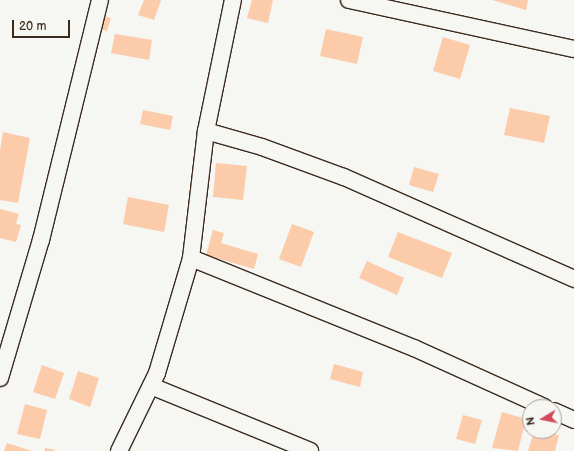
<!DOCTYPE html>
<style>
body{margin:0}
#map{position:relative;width:574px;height:451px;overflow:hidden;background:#f6f6f2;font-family:"Balsamiq Sans",sans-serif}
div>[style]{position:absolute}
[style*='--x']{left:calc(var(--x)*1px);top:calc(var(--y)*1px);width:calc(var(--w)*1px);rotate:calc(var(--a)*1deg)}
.building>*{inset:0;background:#fbcbaa}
.roads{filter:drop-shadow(1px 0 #3b2a1e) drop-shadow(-1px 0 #3b2a1e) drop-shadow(0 1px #3b2a1e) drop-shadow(0 -1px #3b2a1e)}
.minor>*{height:16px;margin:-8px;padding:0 8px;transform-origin:8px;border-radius:8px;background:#f6f6f2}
span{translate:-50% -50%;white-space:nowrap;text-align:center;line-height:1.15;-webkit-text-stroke:3px #f6f6f2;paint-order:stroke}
.north{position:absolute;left:522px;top:399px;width:40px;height:40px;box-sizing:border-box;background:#f6f6f2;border:1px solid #aba49d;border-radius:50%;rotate:260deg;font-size:11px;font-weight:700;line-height:16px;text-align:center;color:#3b2a1e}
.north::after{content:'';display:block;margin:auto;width:14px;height:18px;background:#d1495b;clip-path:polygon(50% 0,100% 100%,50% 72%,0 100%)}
.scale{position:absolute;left:12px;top:20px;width:58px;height:18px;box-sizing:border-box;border:2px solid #3b2a1e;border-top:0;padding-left:5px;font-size:12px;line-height:14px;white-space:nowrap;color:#3b2a1e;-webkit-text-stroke:3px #f6f6f2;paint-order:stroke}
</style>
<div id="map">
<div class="building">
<i style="clip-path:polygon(144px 0,161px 0,154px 20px,138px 15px)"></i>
<i style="clip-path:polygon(252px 0,273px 0,268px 23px,247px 18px)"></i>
<i style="clip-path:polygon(492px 0,528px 0,526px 10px)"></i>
<i style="clip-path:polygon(99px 15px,111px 18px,107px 31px,95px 28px)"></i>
<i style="clip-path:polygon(326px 29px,363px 37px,357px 64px,320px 56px)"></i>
<i style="clip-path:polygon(115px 34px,152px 40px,149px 60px,111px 53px)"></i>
<i style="clip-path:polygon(443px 37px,470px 45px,460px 79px,433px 71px)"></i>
<i style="clip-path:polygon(510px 108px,550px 116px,544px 143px,504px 135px)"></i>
<i style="clip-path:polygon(143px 110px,173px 116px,170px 130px,140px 124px)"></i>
<i style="clip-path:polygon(3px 132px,30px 138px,18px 203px,0 200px,0 150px)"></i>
<i style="clip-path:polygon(216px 163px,247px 166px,243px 200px,213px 197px)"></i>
<i style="clip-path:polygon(414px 167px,439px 174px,433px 192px,409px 185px)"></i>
<i style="clip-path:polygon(128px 197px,169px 205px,164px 232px,123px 224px)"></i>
<i style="clip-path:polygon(0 209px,19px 214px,16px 224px,21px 225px,16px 242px,0 238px)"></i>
<i style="clip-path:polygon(292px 224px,314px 232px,301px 267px,279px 259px)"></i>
<i style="clip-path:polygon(213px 230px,224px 233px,221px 243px,258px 254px,254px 269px,206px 255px)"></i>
<i style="clip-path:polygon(398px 232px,452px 253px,442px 278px,388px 257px)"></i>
<i style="clip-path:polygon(367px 261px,404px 278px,397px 295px,359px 278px)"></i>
<i style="clip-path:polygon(334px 364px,363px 372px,360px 387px,330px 379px)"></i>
<i style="clip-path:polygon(42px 365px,64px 373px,55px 399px,33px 392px)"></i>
<i style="clip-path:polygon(78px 371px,99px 378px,90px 407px,69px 399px)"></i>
<i style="clip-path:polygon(25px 404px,47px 410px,40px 439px,17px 434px)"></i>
<i style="clip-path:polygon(502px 412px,526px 419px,518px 451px,492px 448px)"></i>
<i style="clip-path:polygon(463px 415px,482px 420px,475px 444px,456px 439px)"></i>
<i style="clip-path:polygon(534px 431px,559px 435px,555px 451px,528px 451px)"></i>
<i style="clip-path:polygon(7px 443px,32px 451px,4px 451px)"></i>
<i style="clip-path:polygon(45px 448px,55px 450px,55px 451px,45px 451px)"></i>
</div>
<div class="roads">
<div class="minor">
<i style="--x:349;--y:0;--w:230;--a:12.3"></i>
<i style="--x:206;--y:131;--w:134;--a:-78.4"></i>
<i style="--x:191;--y:258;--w:240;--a:22"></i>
<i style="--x:414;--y:348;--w:143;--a:24.4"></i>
<i style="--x:0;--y:378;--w:144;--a:-73.5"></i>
<i style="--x:41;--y:240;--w:247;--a:-76.2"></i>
<i style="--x:151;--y:386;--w:172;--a:22.2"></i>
<i style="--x:554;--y:411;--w:22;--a:24"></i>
<i style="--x:119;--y:451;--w:87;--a:-64"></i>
<i style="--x:157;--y:373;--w:120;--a:-73.5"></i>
<i style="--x:191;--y:258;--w:128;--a:-83.3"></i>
<i style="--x:206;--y:131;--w:58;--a:15.9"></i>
<i style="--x:262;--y:147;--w:87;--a:20.1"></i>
<i style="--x:344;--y:177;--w:252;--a:23.9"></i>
</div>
</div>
<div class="north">N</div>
<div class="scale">20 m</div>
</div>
